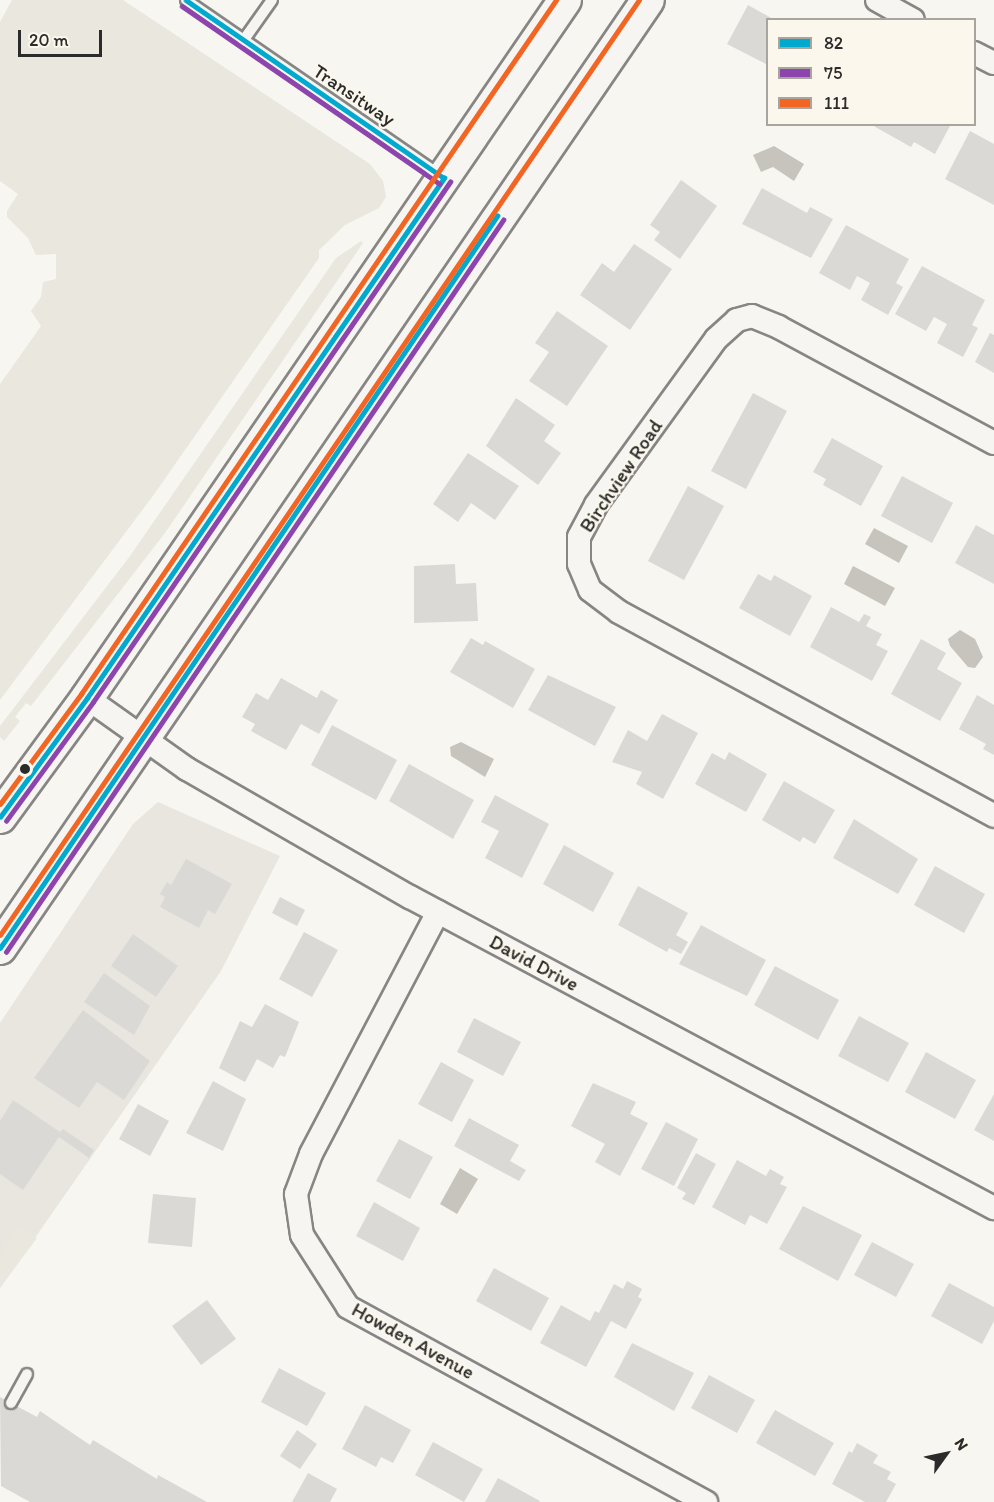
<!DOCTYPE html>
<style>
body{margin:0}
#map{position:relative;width:994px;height:1502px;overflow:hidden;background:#f8f6f0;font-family:Itim,sans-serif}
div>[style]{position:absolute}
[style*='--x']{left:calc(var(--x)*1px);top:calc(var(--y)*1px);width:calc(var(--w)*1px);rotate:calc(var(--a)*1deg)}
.built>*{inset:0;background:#e9e6df}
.green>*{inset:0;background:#e9e7de}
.water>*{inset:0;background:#c6c4bd}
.building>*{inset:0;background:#dbd9d6}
.roads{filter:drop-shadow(2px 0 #878684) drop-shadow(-2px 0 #878684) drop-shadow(0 2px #878684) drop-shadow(0 -2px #878684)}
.service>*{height:10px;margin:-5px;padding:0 5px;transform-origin:5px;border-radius:5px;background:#f6f5f1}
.minor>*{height:22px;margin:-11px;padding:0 11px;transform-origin:11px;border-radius:11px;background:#f6f5f1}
.secondary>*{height:32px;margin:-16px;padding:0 16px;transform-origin:16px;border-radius:16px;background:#f6f5f1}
.bus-1>*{height:4.5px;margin:-2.25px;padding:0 2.25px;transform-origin:2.25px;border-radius:2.25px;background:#00a9ce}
.bus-2>*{height:4.5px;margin:-2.25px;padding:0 2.25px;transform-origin:2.25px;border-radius:2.25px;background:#8e44ad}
.bus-3>*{height:4.5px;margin:-2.25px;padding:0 2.25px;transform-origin:2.25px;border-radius:2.25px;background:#f26522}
.dots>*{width:16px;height:16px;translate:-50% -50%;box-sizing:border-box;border:3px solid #fbf7ec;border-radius:50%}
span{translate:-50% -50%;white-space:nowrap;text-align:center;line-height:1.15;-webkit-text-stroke:4.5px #fbf7ec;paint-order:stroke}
.street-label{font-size:20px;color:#2b2b2b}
.legend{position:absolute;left:766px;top:18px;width:210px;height:108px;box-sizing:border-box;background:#fbf7ec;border:2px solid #a8a59f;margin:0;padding:8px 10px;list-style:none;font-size:18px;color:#2b2b2b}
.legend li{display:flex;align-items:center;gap:12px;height:30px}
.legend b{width:30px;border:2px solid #a8a59f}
.north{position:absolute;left:916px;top:1424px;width:60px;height:60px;-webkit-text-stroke:4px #fbf7ec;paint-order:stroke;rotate:57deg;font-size:16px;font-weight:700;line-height:24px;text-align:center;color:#2b2b2b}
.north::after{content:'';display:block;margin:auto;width:21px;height:27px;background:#2b2b2b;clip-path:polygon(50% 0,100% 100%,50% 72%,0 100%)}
.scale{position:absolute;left:18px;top:30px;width:84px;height:27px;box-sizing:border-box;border:3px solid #2b2b2b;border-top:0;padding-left:8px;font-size:18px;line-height:21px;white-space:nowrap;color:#2b2b2b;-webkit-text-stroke:4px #fbf7ec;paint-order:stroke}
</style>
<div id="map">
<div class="built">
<i style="clip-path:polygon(158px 802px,280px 856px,221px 971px,0 1288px,0 1023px,133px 824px)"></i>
</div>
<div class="green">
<i style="clip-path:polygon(12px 0,123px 0,370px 164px,383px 181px,386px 197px,379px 208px,345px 225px,319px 250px,319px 258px,155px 493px,0 700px,0 384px,41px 326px,31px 311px,41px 297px,43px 282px,56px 279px,56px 254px,36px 255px,28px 238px,7px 217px,7px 211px,18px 194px,0 181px,0 22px)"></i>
<i style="clip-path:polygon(361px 241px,363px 243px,165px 533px,31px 706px,26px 703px,15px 717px,20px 721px,4px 741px,0 737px,0 726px,130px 556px,336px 258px)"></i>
<i style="clip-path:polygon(19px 1226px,37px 1238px,0 1288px,0 1254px)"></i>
</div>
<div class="water">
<i style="clip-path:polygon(774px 146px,804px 164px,794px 181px,773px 167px,761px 172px,753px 155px)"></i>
<i style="clip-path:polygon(874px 528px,908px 546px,899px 563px,865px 544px)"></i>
<i style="clip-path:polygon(853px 566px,895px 588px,885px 606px,844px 584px)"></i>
<i style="clip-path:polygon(960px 630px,975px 639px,983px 657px,975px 668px,968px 667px,950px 646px,948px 639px)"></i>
<i style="clip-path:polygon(461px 742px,494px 759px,485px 777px,451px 756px,450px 747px)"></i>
<i style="clip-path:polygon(460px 1168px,478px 1179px,457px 1214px,440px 1204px)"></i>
</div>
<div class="building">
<i style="clip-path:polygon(748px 5px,775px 20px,768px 20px,768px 65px,727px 44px)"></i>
<i style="clip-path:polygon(870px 124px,951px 124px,935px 154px,914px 142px,911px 147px)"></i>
<i style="clip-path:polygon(970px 131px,994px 144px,994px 205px,945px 179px)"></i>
<i style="clip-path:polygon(681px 180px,717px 206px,680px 259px,654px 240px,660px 232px,650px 225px)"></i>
<i style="clip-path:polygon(762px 188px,807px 213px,810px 207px,833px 219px,811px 258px,742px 224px)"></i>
<i style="clip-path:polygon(846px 225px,909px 259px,896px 283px,903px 287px,888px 315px,861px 300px,870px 283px,857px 276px,850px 290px,819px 273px)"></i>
<i style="clip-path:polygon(634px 244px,672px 269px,630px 330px,580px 295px,602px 263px,614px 272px)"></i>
<i style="clip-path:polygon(922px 266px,985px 300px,972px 325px,978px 328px,963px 357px,937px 343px,947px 324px,934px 317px,926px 331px,895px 314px)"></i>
<i style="clip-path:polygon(557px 311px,608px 346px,567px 406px,529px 381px,549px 352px,535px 343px)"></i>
<i style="clip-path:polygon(990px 333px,994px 335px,994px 373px,975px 362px)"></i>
<i style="clip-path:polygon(753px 393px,787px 411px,746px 489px,711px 471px)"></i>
<i style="clip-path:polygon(516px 398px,555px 425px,544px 441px,561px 453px,538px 485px,486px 446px)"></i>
<i style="clip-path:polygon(832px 438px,883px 466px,861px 506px,823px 485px,826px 479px,813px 472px)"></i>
<i style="clip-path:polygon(468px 453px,519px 486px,495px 520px,471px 503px,458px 522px,433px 504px)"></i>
<i style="clip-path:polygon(902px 476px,953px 503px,932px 543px,881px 516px)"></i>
<i style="clip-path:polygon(688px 486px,724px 506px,684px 580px,648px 561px)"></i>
<i style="clip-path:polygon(976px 525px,994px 535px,994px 584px,955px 563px)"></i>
<i style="clip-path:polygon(455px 564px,456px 584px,476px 583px,478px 621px,414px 623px,414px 566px)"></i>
<i style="clip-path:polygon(758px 574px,771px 581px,774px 575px,812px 596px,790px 636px,739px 608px)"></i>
<i style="clip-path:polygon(831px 607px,859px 622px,864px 614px,871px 617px,866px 626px,882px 634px,876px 645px,888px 651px,872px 681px,810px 647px)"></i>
<i style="clip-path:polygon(471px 638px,483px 645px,485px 641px,535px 669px,513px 708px,450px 672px)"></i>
<i style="clip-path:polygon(921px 639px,946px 653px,937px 669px,962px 683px,940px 721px,891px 694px)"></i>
<i style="clip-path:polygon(548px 675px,616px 707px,595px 746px,528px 710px)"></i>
<i style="clip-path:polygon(281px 678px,317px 698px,321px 690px,338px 700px,319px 734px,301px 724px,286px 750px,251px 731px,255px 724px,242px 717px,256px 693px,268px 700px)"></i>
<i style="clip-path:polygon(977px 695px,994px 705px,994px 755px,983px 749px,986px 744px,959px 729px)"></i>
<i style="clip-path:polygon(662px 714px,698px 733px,663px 799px,636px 784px,642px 772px,612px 762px,628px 730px,647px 741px)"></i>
<i style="clip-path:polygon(332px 725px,397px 760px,376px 800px,311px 765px)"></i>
<i style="clip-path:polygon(729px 752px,767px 774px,746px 812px,695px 784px,712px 753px,725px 760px)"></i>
<i style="clip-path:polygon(409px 764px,474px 800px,453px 839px,389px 801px)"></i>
<i style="clip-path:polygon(784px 781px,835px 810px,815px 844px,803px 837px,800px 842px,762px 820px)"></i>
<i style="clip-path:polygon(495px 795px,549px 824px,522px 878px,485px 858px,499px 831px,481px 822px)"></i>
<i style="clip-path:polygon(854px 819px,918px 859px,898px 894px,833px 858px)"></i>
<i style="clip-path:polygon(564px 845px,614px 873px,593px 912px,543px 884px)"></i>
<i style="clip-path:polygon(186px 859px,232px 884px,215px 914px,208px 910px,199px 928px,160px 907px,165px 897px,160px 894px,167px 882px,171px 885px)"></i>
<i style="clip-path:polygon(935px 866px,985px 894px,964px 933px,914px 905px)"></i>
<i style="clip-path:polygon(638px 886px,688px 913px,676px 935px,688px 942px,681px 954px,669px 948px,667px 952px,618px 925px)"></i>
<i style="clip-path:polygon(280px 897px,305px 910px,297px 926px,272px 913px)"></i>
<i style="clip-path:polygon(701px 925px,766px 960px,747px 996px,679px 964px)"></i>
<i style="clip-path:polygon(304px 932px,338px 950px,312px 997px,279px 979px)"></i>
<i style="clip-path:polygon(133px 934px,178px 966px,156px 997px,111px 966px)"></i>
<i style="clip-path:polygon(775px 966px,839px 1000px,818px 1040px,754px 1005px)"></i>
<i style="clip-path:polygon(104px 973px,150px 1006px,134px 1035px,84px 1002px)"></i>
<i style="clip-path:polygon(265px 1004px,299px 1022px,285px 1057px,280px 1055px,273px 1068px,257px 1059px,245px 1082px,219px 1068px,240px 1021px,252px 1027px)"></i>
<i style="clip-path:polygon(83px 1010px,150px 1061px,124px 1100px,97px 1082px,79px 1108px,34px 1078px)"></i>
<i style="clip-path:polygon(859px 1016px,909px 1043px,888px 1082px,838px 1056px)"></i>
<i style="clip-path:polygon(474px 1018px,521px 1042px,503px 1076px,457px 1052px)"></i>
<i style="clip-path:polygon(926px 1052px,976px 1080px,955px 1119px,905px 1092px)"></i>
<i style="clip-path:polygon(441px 1062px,474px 1080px,452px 1122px,418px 1104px)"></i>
<i style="clip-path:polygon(213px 1081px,246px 1099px,223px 1151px,186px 1133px)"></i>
<i style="clip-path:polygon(593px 1083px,636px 1102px,630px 1114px,648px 1123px,620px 1176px,595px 1162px,605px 1144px,571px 1126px)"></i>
<i style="clip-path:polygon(994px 1094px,994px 1141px,974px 1130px)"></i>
<i style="clip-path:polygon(13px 1100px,60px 1132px,63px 1129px,94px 1150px,89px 1158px,59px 1137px,23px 1190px,0 1174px,0 1121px)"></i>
<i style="clip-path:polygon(138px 1104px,169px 1121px,150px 1156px,119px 1139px)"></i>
<i style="clip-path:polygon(469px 1118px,519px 1145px,510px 1161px,526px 1170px,519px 1181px,454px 1146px)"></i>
<i style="clip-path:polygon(666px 1122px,698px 1139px,674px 1186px,641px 1169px)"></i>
<i style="clip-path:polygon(399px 1139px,433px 1157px,410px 1199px,376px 1181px)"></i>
<i style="clip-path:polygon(696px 1153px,716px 1164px,694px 1205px,682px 1199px,686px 1193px,677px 1188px)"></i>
<i style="clip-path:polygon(737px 1160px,766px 1176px,770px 1169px,784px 1177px,780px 1184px,787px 1187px,767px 1224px,750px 1215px,745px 1225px,712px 1207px)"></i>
<i style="clip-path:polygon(153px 1194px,196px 1198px,192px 1247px,148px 1243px)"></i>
<i style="clip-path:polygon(374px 1202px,420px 1228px,403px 1261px,356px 1236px)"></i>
<i style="clip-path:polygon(803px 1206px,862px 1235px,838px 1281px,779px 1249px)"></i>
<i style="clip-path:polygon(872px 1242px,914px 1264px,896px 1297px,854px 1275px)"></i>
<i style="clip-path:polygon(494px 1268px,549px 1298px,531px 1331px,476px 1301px)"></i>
<i style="clip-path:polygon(627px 1281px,642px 1289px,638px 1297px,642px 1299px,626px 1329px,611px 1321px,586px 1367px,540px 1343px,561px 1305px,590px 1321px,595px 1311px,599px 1313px,614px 1284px,623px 1289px)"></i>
<i style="clip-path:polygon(949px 1283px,994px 1307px,994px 1321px,982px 1344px,931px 1316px)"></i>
<i style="clip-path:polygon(207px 1300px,236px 1339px,201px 1365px,172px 1326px)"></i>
<i style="clip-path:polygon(632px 1343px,694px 1373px,674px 1411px,614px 1377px)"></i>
<i style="clip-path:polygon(279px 1368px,326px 1393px,307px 1426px,261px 1402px)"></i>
<i style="clip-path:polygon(709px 1375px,755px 1400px,737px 1433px,691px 1408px)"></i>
<i style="clip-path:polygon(0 1397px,37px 1417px,40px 1411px,90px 1445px,93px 1440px,157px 1479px,158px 1475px,207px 1502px,30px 1502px,1px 1486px)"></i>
<i style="clip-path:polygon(365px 1405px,411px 1430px,393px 1463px,381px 1457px,376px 1467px,342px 1449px)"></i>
<i style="clip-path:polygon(775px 1410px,834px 1443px,815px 1476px,756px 1443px)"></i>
<i style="clip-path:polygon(297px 1430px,317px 1444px,300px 1469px,280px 1456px)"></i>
<i style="clip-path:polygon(433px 1442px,483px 1469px,464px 1502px,415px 1475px)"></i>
<i style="clip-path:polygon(857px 1443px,878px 1455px,873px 1463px,891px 1472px,887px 1479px,896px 1484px,886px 1502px,865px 1502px,832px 1484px,849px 1451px,852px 1453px)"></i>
<i style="clip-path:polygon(308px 1473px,337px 1489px,330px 1502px,292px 1502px)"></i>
<i style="clip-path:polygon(498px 1478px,540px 1501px,539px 1502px,485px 1502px)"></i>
</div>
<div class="roads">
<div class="service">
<i style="--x:186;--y:0;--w:308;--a:34.6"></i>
<i style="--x:243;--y:41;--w:50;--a:-54.7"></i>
<i style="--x:11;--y:1403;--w:33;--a:-61"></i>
</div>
<div class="minor">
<i style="--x:877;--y:0;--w:41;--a:29.1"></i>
<i style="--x:974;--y:53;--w:22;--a:27"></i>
<i style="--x:994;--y:443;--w:244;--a:-151.7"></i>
<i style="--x:779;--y:327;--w:29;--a:-158"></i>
<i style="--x:752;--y:316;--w:16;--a:165"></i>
<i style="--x:737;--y:320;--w:28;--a:138"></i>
<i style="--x:716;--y:339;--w:205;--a:125.9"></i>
<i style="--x:596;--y:505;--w:36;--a:118"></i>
<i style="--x:579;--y:537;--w:27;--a:90"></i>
<i style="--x:579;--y:564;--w:28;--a:67"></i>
<i style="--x:590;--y:590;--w:36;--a:37"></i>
<i style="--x:619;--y:612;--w:427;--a:28.5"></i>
<i style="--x:87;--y:698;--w:123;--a:35.4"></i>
<i style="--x:187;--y:769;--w:257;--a:29.9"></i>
<i style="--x:410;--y:897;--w:662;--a:28.04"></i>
<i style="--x:438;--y:912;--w:273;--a:117.7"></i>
<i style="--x:311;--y:1154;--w:43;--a:110.6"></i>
<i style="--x:296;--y:1194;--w:41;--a:81.7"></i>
<i style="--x:302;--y:1235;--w:85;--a:57.4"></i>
<i style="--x:348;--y:1307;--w:408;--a:28.6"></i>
</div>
<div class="secondary">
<i style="--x:0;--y:817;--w:147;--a:-53.8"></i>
<i style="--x:87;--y:698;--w:846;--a:-55.6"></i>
<i style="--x:0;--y:948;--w:1148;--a:-55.65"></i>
</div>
</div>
<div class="bus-1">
<i style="--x:186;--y:0;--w:313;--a:34.6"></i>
<i style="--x:0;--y:817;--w:147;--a:-53.8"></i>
<i style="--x:87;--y:698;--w:631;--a:-55.53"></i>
<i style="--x:0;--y:948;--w:885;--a:-55.82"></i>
</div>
<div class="bus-2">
<i style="--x:182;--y:6;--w:313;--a:34.6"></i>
<i style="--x:6;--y:821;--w:147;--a:-53.8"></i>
<i style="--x:93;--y:702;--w:631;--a:-55.53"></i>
<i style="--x:6;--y:952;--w:885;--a:-55.82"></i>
</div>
<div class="bus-3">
<i style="--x:0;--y:804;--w:137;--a:-53.6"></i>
<i style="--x:81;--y:694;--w:841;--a:-55.61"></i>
<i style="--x:0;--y:935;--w:1132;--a:-55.65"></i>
</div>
<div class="dots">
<i style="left:25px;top:769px;background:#2b2b2b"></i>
</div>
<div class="street-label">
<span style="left:354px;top:95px;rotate:34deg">Transitway</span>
<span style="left:621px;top:476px;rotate:-56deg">Birchview Road</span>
<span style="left:534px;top:963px;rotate:28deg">David Drive</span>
<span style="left:413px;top:1341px;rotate:29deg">Howden Avenue</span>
</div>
<ul class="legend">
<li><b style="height:8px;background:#00a9ce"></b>82</li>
<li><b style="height:8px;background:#8e44ad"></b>75</li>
<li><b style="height:8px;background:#f26522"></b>111</li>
</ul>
<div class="north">N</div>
<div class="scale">20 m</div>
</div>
